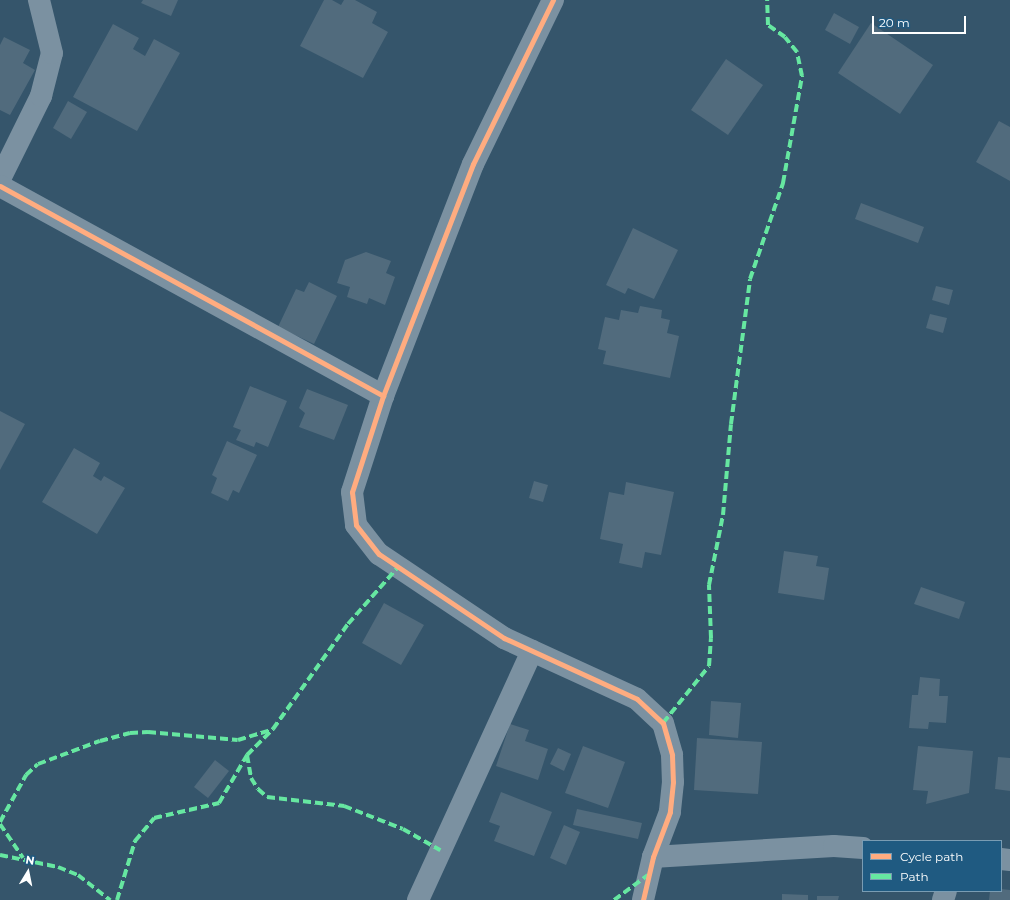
<!DOCTYPE html>
<style>
body{margin:0}
#map{position:relative;width:1010px;height:900px;overflow:hidden;background:#35556b;font-family:Montserrat,sans-serif}
div>[style]{position:absolute}
[style*='--x']{left:calc(var(--x)*1px);top:calc(var(--y)*1px);width:calc(var(--w)*1px);rotate:calc(var(--a)*1deg)}
.building>*{inset:0;background:#516b7d}
.minor>*{height:22px;margin:-11px;padding:0 11px;transform-origin:11px;border-radius:11px;background:#7b91a1}
.quiet>*{height:4px;margin-top:-2px;transform-origin:0;background:repeating-linear-gradient(90deg,#66e7a1 0 8px,transparent 0 12px)}
.cycleway>*{height:5px;margin:-2.5px;padding:0 2.5px;transform-origin:2.5px;border-radius:2.5px;background:#ffac80}
span{translate:-50% -50%;white-space:nowrap;text-align:center;line-height:1.15;-webkit-text-stroke:3px #1f5a81;paint-order:stroke}
.legend{position:absolute;left:862px;top:840px;width:140px;height:52px;box-sizing:border-box;background:#1f5a81;border:1px solid #799cb3;margin:0;padding:5px 7px;list-style:none;font-size:12px;color:#fff}
.legend li{display:flex;align-items:center;gap:8px;height:20px}
.legend b{width:20px;border:1px solid #799cb3}
.north{position:absolute;left:8px;top:852px;width:40px;height:40px;-webkit-text-stroke:3px #1f5a81;paint-order:stroke;rotate:10deg;font-size:11px;font-weight:700;line-height:16px;text-align:center;color:#fff}
.north::after{content:'';display:block;margin:auto;width:14px;height:18px;background:#fff;clip-path:polygon(50% 0,100% 100%,50% 72%,0 100%)}
.scale{position:absolute;left:872px;top:16px;width:94px;height:18px;box-sizing:border-box;border:2px solid #fff;border-top:0;padding-left:5px;font-size:12px;line-height:14px;white-space:nowrap;color:#fff;-webkit-text-stroke:3px #1f5a81;paint-order:stroke}
</style>
<div id="map">
<div class="building">
<i style="clip-path:polygon(143px 0,178px 0,171px 16px,141px 3px)"></i>
<i style="clip-path:polygon(324px 0,332px 0,341px 5px,344px 0,355px 0,377px 12px,372px 23px,388px 32px,363px 78px,300px 46px)"></i>
<i style="clip-path:polygon(834px 13px,859px 27px,850px 44px,825px 30px)"></i>
<i style="clip-path:polygon(871px 23px,933px 65px,900px 114px,838px 73px)"></i>
<i style="clip-path:polygon(113px 24px,139px 38px,133px 49px,145px 56px,154px 39px,180px 53px,137px 131px,73px 97px)"></i>
<i style="clip-path:polygon(4px 37px,30px 50px,23px 63px,35px 70px,10px 115px,0 110px,0 45px)"></i>
<i style="clip-path:polygon(726px 59px,763px 85px,728px 135px,691px 110px)"></i>
<i style="clip-path:polygon(68px 101px,87px 112px,71px 139px,53px 128px)"></i>
<i style="clip-path:polygon(999px 121px,1010px 127px,1010px 181px,976px 162px)"></i>
<i style="clip-path:polygon(861px 203px,924px 227px,918px 243px,855px 219px)"></i>
<i style="clip-path:polygon(633px 228px,678px 250px,654px 299px,628px 288px,625px 294px,606px 285px)"></i>
<i style="clip-path:polygon(366px 252px,391px 261px,386px 273px,395px 277px,385px 305px,369px 298px,367px 304px,347px 297px,350px 287px,337px 283px,345px 260px)"></i>
<i style="clip-path:polygon(309px 282px,337px 296px,314px 344px,278px 327px,296px 289px,304px 292px)"></i>
<i style="clip-path:polygon(936px 286px,953px 290px,949px 305px,932px 300px)"></i>
<i style="clip-path:polygon(640px 306px,662px 310px,661px 318px,670px 320px,667px 333px,679px 336px,670px 378px,603px 364px,606px 351px,598px 349px,605px 317px,619px 320px,621px 310px,638px 313px)"></i>
<i style="clip-path:polygon(930px 314px,947px 318px,943px 333px,926px 328px)"></i>
<i style="clip-path:polygon(250px 386px,287px 401px,268px 447px,256px 442px,254px 447px,236px 440px,241px 430px,233px 427px)"></i>
<i style="clip-path:polygon(307px 389px,348px 405px,334px 440px,299px 427px,305px 413px,299px 408px)"></i>
<i style="clip-path:polygon(0 411px,25px 424px,0 470px)"></i>
<i style="clip-path:polygon(227px 441px,257px 455px,239px 493px,233px 490px,228px 501px,211px 493px,217px 478px,212px 475px)"></i>
<i style="clip-path:polygon(74px 448px,100px 463px,93px 476px,101px 481px,104px 476px,125px 488px,97px 534px,42px 502px)"></i>
<i style="clip-path:polygon(534px 481px,548px 485px,543px 502px,529px 498px)"></i>
<i style="clip-path:polygon(626px 482px,674px 492px,661px 555px,645px 552px,642px 568px,619px 563px,623px 544px,600px 539px,609px 492px,624px 495px)"></i>
<i style="clip-path:polygon(784px 551px,818px 556px,816px 566px,829px 568px,824px 600px,778px 593px)"></i>
<i style="clip-path:polygon(921px 587px,965px 602px,959px 619px,914px 604px)"></i>
<i style="clip-path:polygon(384px 603px,424px 625px,401px 665px,362px 643px)"></i>
<i style="clip-path:polygon(920px 677px,940px 679px,939px 696px,948px 696px,946px 723px,929px 722px,928px 729px,909px 728px,912px 695px,918px 695px)"></i>
<i style="clip-path:polygon(711px 701px,741px 703px,738px 738px,709px 735px)"></i>
<i style="clip-path:polygon(510px 724px,529px 730px,525px 741px,548px 749px,538px 780px,496px 766px)"></i>
<i style="clip-path:polygon(697px 738px,762px 742px,758px 794px,694px 790px)"></i>
<i style="clip-path:polygon(583px 746px,625px 762px,608px 808px,565px 793px)"></i>
<i style="clip-path:polygon(918px 746px,973px 751px,969px 793px,926px 804px,928px 791px,913px 790px)"></i>
<i style="clip-path:polygon(558px 748px,571px 754px,564px 771px,550px 764px)"></i>
<i style="clip-path:polygon(998px 757px,1010px 758px,1010px 791px,995px 789px)"></i>
<i style="clip-path:polygon(215px 760px,229px 771px,208px 798px,194px 787px)"></i>
<i style="clip-path:polygon(501px 792px,552px 812px,534px 856px,494px 841px,500px 826px,489px 822px)"></i>
<i style="clip-path:polygon(577px 809px,642px 823px,638px 839px,573px 825px)"></i>
<i style="clip-path:polygon(564px 825px,580px 832px,566px 865px,550px 858px)"></i>
<i style="clip-path:polygon(1001px 889px,1010px 890px,1010px 900px,989px 900px,990px 891px,1001px 891px)"></i>
<i style="clip-path:polygon(782px 894px,808px 895px,808px 900px,782px 900px)"></i>
<i style="clip-path:polygon(817px 896px,839px 896px,838px 900px,817px 900px)"></i>
</div>
<div class="minor">
<i style="--x:553;--y:0;--w:182;--a:116"></i>
<i style="--x:473;--y:164;--w:249;--a:111.2"></i>
<i style="--x:383;--y:396;--w:101;--a:107.9"></i>
<i style="--x:352;--y:492;--w:33;--a:83"></i>
<i style="--x:356;--y:525;--w:37;--a:52"></i>
<i style="--x:379;--y:554;--w:151;--a:33.9"></i>
<i style="--x:504;--y:638;--w:146;--a:24.6"></i>
<i style="--x:637;--y:699;--w:35;--a:43"></i>
<i style="--x:663;--y:723;--w:33;--a:74"></i>
<i style="--x:672;--y:755;--w:27;--a:88"></i>
<i style="--x:673;--y:782;--w:30;--a:96"></i>
<i style="--x:670;--y:812;--w:48;--a:110.7"></i>
<i style="--x:653;--y:857;--w:44;--a:103.1"></i>
<i style="--x:0;--y:179;--w:93;--a:-63.7"></i>
<i style="--x:41;--y:96;--w:44;--a:-75.7"></i>
<i style="--x:52;--y:53;--w:55;--a:-103.8"></i>
<i style="--x:0;--y:186;--w:437;--a:28.7"></i>
<i style="--x:653;--y:857;--w:181;--a:-3.5"></i>
<i style="--x:834;--y:846;--w:29;--a:4"></i>
<i style="--x:1001;--y:859;--w:9;--a:6"></i>
<i style="--x:418;--y:900;--w:274;--a:-65.4"></i>
<i style="--x:943;--y:900;--w:9;--a:-72"></i>
</div>
<div class="quiet">
<i style="--x:663;--y:723;--w:73;--a:-51.1"></i>
<i style="--x:709;--y:666;--w:28;--a:-86"></i>
<i style="--x:711;--y:638;--w:53;--a:-92.2"></i>
<i style="--x:709;--y:585;--w:71;--a:-78.7"></i>
<i style="--x:723;--y:515;--w:91;--a:-85"></i>
<i style="--x:731;--y:424;--w:146;--a:-82.5"></i>
<i style="--x:750;--y:279;--w:102;--a:-71"></i>
<i style="--x:783;--y:183;--w:109;--a:-79.9"></i>
<i style="--x:802;--y:76;--w:25;--a:-102"></i>
<i style="--x:797;--y:52;--w:19;--a:-129"></i>
<i style="--x:785;--y:37;--w:21;--a:-145"></i>
<i style="--x:768;--y:25;--w:25;--a:-92"></i>
<i style="--x:247;--y:755;--w:23;--a:80"></i>
<i style="--x:251;--y:778;--w:13;--a:58"></i>
<i style="--x:258;--y:789;--w:12;--a:42"></i>
<i style="--x:267;--y:797;--w:78;--a:6.7"></i>
<i style="--x:344;--y:806;--w:63;--a:21.3"></i>
<i style="--x:403;--y:829;--w:43;--a:29.6"></i>
<i style="--x:0;--y:822;--w:54;--a:-61"></i>
<i style="--x:26;--y:775;--w:16;--a:-43"></i>
<i style="--x:38;--y:764;--w:66;--a:-20.4"></i>
<i style="--x:100;--y:741;--w:31;--a:-15"></i>
<i style="--x:130;--y:733;--w:18;--a:-3"></i>
<i style="--x:148;--y:732;--w:90;--a:5.1"></i>
<i style="--x:238;--y:740;--w:34;--a:-17"></i>
<i style="--x:0;--y:824;--w:41;--a:55.9"></i>
<i style="--x:0;--y:855;--w:59;--a:11.7"></i>
<i style="--x:58;--y:867;--w:22;--a:22"></i>
<i style="--x:78;--y:875;--w:41;--a:38"></i>
<i style="--x:117;--y:900;--w:62;--a:-73"></i>
<i style="--x:135;--y:841;--w:30;--a:-50"></i>
<i style="--x:154;--y:818;--w:67;--a:-13"></i>
<i style="--x:219;--y:803;--w:56;--a:-59.7"></i>
<i style="--x:247;--y:755;--w:37;--a:-45"></i>
<i style="--x:273;--y:729;--w:129;--a:-54.5"></i>
<i style="--x:348;--y:624;--w:76;--a:-48.7"></i>
<i style="--x:614;--y:900;--w:42;--a:-36.3"></i>
</div>
<div class="cycleway">
<i style="--x:553;--y:0;--w:182;--a:116"></i>
<i style="--x:473;--y:164;--w:249;--a:111.2"></i>
<i style="--x:383;--y:396;--w:101;--a:107.9"></i>
<i style="--x:352;--y:492;--w:33;--a:83"></i>
<i style="--x:356;--y:525;--w:37;--a:52"></i>
<i style="--x:379;--y:554;--w:151;--a:33.9"></i>
<i style="--x:504;--y:638;--w:146;--a:24.6"></i>
<i style="--x:637;--y:699;--w:35;--a:43"></i>
<i style="--x:663;--y:723;--w:33;--a:74"></i>
<i style="--x:672;--y:755;--w:27;--a:88"></i>
<i style="--x:673;--y:782;--w:30;--a:96"></i>
<i style="--x:670;--y:812;--w:48;--a:110.7"></i>
<i style="--x:653;--y:857;--w:44;--a:103.1"></i>
<i style="--x:0;--y:186;--w:437;--a:28.7"></i>
</div>
<ul class="legend">
<li><b style="height:5px;background:#ffac80"></b>Cycle path</li>
<li><b style="height:5px;background:#66e7a1"></b>Path</li>
</ul>
<div class="north">N</div>
<div class="scale">20 m</div>
</div>
